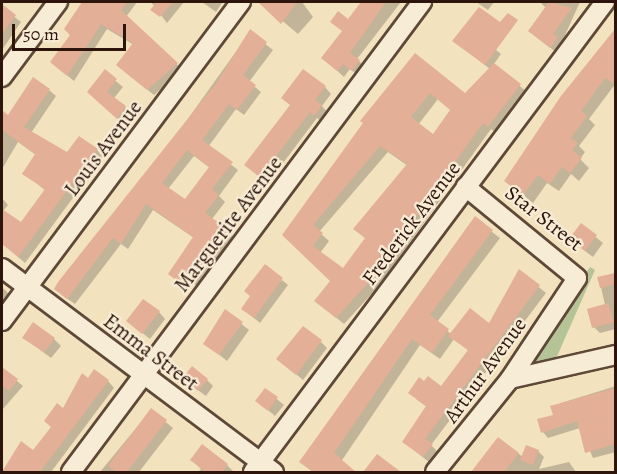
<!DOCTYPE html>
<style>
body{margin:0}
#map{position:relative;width:617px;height:474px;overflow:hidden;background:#f3e2be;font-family:Alegreya,serif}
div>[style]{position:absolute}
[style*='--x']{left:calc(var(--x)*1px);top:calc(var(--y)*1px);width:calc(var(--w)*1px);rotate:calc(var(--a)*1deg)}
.green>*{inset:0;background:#b5c496}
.shadow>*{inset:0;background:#0003}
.building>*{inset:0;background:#e4af97}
.roads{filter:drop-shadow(2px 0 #5e4838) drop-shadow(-2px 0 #5e4838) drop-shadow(0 2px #5e4838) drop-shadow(0 -2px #5e4838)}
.minor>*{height:18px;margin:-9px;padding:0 9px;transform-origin:9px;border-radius:9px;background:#f7ecd5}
span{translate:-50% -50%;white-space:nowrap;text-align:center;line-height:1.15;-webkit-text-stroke:4.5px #f7ecd5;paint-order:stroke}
.street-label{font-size:21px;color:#2d150c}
.frame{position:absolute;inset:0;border:3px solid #2d150c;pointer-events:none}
.scale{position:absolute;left:12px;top:24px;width:114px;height:27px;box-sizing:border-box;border:3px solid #2d150c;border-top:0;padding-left:8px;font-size:18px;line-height:21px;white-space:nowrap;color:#2d150c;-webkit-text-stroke:4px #f7ecd5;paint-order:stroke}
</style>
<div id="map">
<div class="green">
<i style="clip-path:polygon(590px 267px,595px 270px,551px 370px,518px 373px)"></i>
</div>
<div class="shadow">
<i style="clip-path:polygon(83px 2px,95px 11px,102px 2px,137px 2px,126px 17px,183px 70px,154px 95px,124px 71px,134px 45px,107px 29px,74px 81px,58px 68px,72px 36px,66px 29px)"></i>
<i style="clip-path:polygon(151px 2px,184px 2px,167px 23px)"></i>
<i style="clip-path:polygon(202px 2px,220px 2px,222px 3px,216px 12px)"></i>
<i style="clip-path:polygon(272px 2px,302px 2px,313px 17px,298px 34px,267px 8px)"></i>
<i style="clip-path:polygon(363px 2px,401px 2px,357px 59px,366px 68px,360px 77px,350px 69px,344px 77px,330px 64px,348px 21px)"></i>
<i style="clip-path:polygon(476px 2px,494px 2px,488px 10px)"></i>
<i style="clip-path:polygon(540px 2px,580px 2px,557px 53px,530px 31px,546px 8px)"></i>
<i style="clip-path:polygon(3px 8px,21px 22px,2px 50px,2px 10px)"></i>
<i style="clip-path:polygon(616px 31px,616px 83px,589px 119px,595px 125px,579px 146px,585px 152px,580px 159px,589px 168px,579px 181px,571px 174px,559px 191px,547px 183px,533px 203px,506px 181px,562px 97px)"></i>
<i style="clip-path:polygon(evenodd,250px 32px,273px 50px,249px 82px,261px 92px,244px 115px,236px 109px,208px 147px,238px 170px,219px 196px,225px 202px,212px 219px,234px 237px,199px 287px,194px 284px,189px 290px,170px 274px,194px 238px,153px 210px,128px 249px,121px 244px,75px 304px,62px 295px,250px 32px,194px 156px,210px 168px,185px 201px,168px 189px,194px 156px)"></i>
<i style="clip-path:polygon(evenodd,454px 41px,496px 50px,501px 54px,494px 64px,527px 92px,496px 133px,491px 129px,377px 288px,344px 324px,316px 301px,332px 281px,284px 235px,415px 55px,465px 95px,490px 69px,454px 41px,438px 99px,452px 110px,433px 136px,418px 125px,438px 99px,454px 41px,388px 152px,408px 166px,355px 229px,366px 239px,343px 270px,320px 253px,329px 241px,319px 232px,388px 152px)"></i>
<i style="clip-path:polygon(105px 72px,123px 87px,114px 98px,132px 113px,124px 124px,96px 98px)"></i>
<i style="clip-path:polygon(325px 87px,331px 94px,322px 106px,328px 113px,321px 121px,317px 118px,268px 183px,252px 171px,291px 106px)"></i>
<i style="clip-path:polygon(49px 90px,56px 96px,31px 133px,68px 154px,97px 150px,103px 157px,25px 263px,2px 243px,2px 198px,8px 205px,2px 212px,21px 224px,46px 191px,24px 173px,36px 155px,18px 142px,2px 169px,2px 112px,8px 117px)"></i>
<i style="clip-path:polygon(475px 219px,500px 238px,437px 322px,451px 334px,489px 325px,519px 271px,546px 293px,431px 445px,438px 452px,430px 463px,404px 442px,427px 407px,416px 399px,441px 388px,469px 351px,454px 339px,440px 359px,420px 345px,334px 472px,313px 472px,301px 462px)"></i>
<i style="clip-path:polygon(581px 225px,603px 243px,593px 257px,577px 245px)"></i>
<i style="clip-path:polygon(616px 274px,616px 329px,600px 333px,594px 327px,605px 305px,599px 278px)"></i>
<i style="clip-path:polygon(282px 280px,288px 285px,260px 323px,243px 309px)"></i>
<i style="clip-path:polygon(2px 287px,9px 294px,2px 302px)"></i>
<i style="clip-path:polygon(225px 311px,249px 330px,227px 361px,205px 343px)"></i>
<i style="clip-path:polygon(159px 312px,165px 319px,150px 339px,135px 327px)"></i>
<i style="clip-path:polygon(24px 338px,54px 339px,61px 346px,51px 358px)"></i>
<i style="clip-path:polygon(321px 342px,327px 348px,303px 380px,278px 359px)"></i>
<i style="clip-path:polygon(5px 371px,23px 386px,2px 410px,2px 376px)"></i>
<i style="clip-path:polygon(207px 380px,213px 386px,206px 396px,191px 385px)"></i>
<i style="clip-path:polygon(108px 381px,114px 388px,51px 472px,2px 472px,21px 443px,33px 452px,64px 410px)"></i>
<i style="clip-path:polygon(616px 386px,616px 452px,593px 458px,580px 428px,548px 438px,543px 432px,561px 403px)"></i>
<i style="clip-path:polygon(266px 390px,284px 405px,275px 416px,257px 401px)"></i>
<i style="clip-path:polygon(151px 410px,173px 428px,139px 472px,100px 472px)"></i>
<i style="clip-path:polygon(498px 439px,523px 457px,538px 451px,544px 457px,539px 469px,569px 462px,576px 472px,472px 472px)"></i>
<i style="clip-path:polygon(202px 447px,227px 465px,234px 472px,198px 472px,201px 469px,192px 460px)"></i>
</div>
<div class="building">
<i style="clip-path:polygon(82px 2px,127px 2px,121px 10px,178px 63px,147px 90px,116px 65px,133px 43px,101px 24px,67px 76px,50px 62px,70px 35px,64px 29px)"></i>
<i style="clip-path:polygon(157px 2px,173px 2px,160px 17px,150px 10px)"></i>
<i style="clip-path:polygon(258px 2px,297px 2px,281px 24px)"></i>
<i style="clip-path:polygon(361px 2px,386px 2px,350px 53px,360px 60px,352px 71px,343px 64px,337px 71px,321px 58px,342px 31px,330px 22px,338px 11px,348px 19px)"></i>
<i style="clip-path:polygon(549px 2px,572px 8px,553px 34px,558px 37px,550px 48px,528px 31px)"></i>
<i style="clip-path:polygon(2px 4px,16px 15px,2px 34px)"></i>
<i style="clip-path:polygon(479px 7px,500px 22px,508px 13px,518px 20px,485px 65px,452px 41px)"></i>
<i style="clip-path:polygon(evenodd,250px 29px,267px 42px,243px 75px,256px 85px,237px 110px,229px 104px,202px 140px,233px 162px,212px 189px,219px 195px,205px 213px,228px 229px,192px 282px,187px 278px,182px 285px,168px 274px,193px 237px,146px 204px,121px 244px,113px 238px,67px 299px,54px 289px,58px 282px,217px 82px,250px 29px,187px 150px,209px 167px,185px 199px,162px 183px,187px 150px)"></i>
<i style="clip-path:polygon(615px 29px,615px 85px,605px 78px,581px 111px,587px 116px,571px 138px,578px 143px,572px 150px,582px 158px,570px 173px,562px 167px,550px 184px,538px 175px,523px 195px,504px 181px,561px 96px)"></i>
<i style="clip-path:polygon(evenodd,415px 53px,465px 93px,494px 63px,521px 84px,488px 127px,483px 123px,370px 281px,336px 318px,314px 301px,330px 281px,282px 235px,363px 123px,360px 121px,415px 53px,430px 93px,450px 110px,433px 134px,411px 117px,430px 93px,415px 53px,380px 146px,407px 164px,353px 229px,365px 238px,343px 268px,313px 246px,323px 233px,313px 225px,380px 146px)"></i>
<i style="clip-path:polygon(105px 69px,117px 79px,107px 92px,126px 106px,117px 119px,87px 92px)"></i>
<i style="clip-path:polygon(303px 69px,326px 86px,315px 100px,322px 105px,314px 116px,310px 112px,260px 177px,244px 165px,290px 105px,281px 98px)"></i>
<i style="clip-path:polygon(33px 77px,50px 89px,24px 127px,67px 152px,79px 136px,98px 149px,18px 257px,2px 244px,2px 209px,21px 222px,45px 189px,22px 174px,35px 154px,2px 130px,2px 110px,8px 115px)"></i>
<i style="clip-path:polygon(475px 216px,493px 230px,430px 315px,449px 329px,432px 353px,412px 339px,334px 453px,356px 472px,313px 472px,299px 462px)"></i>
<i style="clip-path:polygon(581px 223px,597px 235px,585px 251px,569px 239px)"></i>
<i style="clip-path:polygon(265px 264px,283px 278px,254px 318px,241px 309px,250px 296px,244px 291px)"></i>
<i style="clip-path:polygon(519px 269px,540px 285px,425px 439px,433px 444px,423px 457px,402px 442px,426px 406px,408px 393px,419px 377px,424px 381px,428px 376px,441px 386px,468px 350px,448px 336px,470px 308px,489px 323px)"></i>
<i style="clip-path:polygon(615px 273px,615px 284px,600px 288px,597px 277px)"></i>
<i style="clip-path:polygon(143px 299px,160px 311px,142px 334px,126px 321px)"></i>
<i style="clip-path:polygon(608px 303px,614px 322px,592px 328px,587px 309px)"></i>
<i style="clip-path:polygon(225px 309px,243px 322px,219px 355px,203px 344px)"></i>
<i style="clip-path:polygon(33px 322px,55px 338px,44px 352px,22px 338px)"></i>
<i style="clip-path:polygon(303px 326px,322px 340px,296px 375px,276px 359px)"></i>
<i style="clip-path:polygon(192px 366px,208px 379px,198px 391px,183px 378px)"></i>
<i style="clip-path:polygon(2px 367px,18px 379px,9px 391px,2px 385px)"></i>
<i style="clip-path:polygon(94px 369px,109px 380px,40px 472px,2px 472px,21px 441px,33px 450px,51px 427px,44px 421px,57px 403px,63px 408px,82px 373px,88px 378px)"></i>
<i style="clip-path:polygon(265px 388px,278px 397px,268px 411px,255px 401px)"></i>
<i style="clip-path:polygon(615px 388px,615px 444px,585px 453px,577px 421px,541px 433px,537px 419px,553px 415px,550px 406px)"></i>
<i style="clip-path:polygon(151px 408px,167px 420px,127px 472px,117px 472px,108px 466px)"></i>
<i style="clip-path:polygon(498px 437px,519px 453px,504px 472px,471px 472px)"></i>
<i style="clip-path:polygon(202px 444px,228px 464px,222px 472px,206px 472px,190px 460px)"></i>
<i style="clip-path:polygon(526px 445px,539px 450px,533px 465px,520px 460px)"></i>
<i style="clip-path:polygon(377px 454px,401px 472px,363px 472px)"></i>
</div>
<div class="roads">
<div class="minor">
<i style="--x:2;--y:77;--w:94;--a:-53.3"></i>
<i style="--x:2;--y:268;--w:340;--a:36.9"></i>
<i style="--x:2;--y:321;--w:399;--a:-53.2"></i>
<i style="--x:510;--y:379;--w:109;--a:-12.8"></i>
<i style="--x:71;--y:472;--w:587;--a:-53.25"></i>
<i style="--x:253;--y:472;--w:587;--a:-53.17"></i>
<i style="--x:435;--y:472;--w:119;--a:-51.1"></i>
<i style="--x:510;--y:379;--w:121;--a:-56.4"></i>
<i style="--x:577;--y:278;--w:144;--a:-140.7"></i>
</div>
</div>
<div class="street-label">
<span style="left:103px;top:148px;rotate:-53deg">Louis Avenue</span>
<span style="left:544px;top:218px;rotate:38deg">Star Street</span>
<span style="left:411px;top:223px;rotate:-53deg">Frederick Avenue</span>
<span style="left:228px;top:224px;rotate:-53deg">Marguerite Avenue</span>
<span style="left:151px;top:352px;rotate:37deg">Emma Street</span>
<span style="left:485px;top:370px;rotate:-54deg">Arthur Avenue</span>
</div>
<div class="frame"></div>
<div class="scale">50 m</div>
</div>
